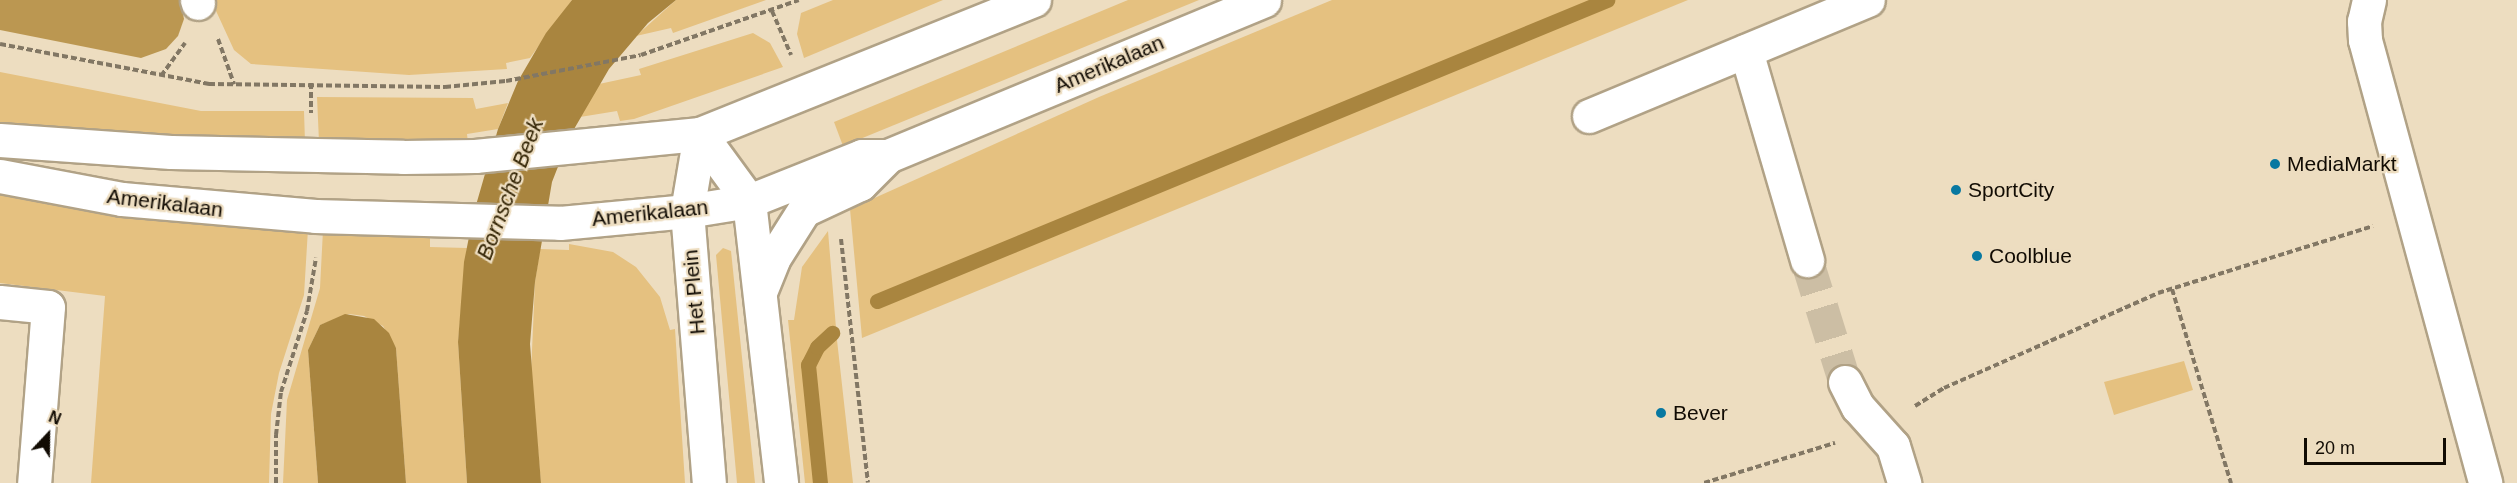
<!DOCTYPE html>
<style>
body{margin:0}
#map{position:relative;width:2517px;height:483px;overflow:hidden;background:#edddc0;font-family:Arial,sans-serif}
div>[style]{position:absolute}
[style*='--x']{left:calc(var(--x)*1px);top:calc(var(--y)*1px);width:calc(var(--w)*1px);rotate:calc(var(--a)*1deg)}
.green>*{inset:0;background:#e5c180}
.forest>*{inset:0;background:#bb9751}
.water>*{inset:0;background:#a9853f}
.stream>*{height:15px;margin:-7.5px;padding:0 7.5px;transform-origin:7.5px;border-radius:7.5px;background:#a9853f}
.minor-tunnel>*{height:33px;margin-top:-16.5px;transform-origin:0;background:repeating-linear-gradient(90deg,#ccbea4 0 33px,transparent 0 49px)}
.path>*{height:4px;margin-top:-2px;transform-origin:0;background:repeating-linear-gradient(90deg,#827764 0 6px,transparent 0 9px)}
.roads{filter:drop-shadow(2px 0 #b1a286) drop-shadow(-2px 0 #b1a286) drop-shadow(0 2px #b1a286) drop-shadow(0 -2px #b1a286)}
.minor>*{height:33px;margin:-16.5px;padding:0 16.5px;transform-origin:16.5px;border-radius:16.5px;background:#fff}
.major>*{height:33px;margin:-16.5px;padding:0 16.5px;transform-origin:16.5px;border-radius:16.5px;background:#fff}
.dots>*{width:16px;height:16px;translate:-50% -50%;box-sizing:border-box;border:3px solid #edddc0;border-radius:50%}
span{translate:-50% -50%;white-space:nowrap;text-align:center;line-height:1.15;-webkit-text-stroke:4.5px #edddc0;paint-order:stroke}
.street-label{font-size:21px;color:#110b03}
.poi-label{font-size:21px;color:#110b03}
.left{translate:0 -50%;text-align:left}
.water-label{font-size:22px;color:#352606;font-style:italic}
.north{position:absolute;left:18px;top:405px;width:60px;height:60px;-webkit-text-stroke:4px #edddc0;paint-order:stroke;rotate:22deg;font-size:16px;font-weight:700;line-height:24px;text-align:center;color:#110b03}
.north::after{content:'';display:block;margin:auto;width:21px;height:27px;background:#110b03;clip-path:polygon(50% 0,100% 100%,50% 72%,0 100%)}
.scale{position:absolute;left:2304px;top:438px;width:142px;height:27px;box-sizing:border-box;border:3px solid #110b03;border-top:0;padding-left:8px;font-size:18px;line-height:21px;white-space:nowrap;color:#110b03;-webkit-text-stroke:4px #edddc0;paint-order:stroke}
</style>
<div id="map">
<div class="green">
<i style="clip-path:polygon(211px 0,572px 0,530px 58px,506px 63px,507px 69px,409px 75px,251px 64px,234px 50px)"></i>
<i style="clip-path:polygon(676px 0,766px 0,673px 33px,671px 28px,636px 36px)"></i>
<i style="clip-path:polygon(833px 0,943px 0,804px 58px,797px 34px,801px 13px)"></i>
<i style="clip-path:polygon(1128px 0,1199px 0,843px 146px,834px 122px)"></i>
<i style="clip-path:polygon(1332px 0,1688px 0,862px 338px,850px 209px,1099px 97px)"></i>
<i style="clip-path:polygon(753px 33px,770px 43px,783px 67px,634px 119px,620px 121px,617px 111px,580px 117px,599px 84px,641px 75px,639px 69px)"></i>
<i style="clip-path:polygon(0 72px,201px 111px,304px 111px,305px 142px,171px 139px,0 126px)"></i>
<i style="clip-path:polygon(317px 97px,473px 98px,476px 109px,508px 103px,498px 129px,467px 134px,468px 143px,319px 142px)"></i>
<i style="clip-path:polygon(0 193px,308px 229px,304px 295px,279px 373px,271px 414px,269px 483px,91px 483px,105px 296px,0 283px)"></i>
<i style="clip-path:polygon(323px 230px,430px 233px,430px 247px,467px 248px,458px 342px,467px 483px,406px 483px,396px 348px,383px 326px,364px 316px,349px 314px,320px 325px,308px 350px,318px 483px,283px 483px,287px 400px,320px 288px)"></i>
<i style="clip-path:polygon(828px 231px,837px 340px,853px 483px,805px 483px,788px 320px,794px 320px,802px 267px)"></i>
<i style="clip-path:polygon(569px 244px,613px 252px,636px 267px,660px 297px,670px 330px,675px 329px,685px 483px,541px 483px,531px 373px,535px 282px,540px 249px,569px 250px)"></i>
<i style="clip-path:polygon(723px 248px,731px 251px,755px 483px,737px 483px,716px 255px)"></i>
<i style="clip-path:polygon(2184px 361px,2193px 390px,2114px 415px,2104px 382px)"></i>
</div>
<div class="forest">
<i style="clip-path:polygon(0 0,180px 0,184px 19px,178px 36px,166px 49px,141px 58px,0 30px)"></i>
</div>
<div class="water">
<i style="clip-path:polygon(572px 0,676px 0,648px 23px,609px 69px,570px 136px,552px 182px,535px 282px,530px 344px,541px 483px,467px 483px,458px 342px,464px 262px,474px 212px,498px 129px,518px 81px,546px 33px)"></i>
<i style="clip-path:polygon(345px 314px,374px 319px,389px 333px,396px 348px,406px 483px,318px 483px,308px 350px,320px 325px)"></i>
</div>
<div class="stream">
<i style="--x:877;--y:301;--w:790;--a:-22.41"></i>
<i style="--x:820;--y:483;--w:119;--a:-95.8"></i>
<i style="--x:808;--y:365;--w:20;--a:-63"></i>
<i style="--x:817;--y:347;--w:21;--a:-43"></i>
</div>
<div class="minor-tunnel">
<i style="--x:1807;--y:260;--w:128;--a:72.7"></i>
</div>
<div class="path">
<i style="--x:772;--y:11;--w:48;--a:66.6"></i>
<i style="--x:218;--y:39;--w:48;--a:70.4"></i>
<i style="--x:0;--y:44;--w:213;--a:10.8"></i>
<i style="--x:209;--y:84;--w:236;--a:0.7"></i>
<i style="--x:445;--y:87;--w:61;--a:-5.6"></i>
<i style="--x:506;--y:81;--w:137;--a:-10.9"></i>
<i style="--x:641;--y:55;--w:167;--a:-19.2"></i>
<i style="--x:161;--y:76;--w:41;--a:-54"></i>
<i style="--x:311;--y:83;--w:30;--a:90"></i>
<i style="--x:841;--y:239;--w:245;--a:83.7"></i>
<i style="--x:2172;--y:289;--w:203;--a:73.1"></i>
<i style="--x:1915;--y:406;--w:34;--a:-32"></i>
<i style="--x:1944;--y:388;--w:234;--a:-23.9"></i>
<i style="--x:2158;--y:293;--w:225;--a:-17.3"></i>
<i style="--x:276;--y:483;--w:48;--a:-90"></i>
<i style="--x:276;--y:435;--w:43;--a:-83.4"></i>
<i style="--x:281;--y:392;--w:85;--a:-72.2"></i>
<i style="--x:307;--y:311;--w:54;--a:-80.4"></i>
<i style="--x:1704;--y:483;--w:137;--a:-17"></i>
</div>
<div class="roads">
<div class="minor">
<i style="--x:197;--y:0;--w:3;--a:72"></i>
<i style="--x:2369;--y:0;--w:22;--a:103"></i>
<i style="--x:2364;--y:21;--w:19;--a:87"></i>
<i style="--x:2365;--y:40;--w:459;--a:74.8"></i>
<i style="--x:1746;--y:51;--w:218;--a:73.7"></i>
<i style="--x:1589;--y:116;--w:302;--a:-22.6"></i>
<i style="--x:700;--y:134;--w:83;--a:53.8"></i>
<i style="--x:749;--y:201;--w:284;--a:83.5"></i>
<i style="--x:700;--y:134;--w:78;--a:99.6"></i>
<i style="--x:687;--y:211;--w:273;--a:85.4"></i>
<i style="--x:760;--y:292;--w:35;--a:-68"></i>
<i style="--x:773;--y:259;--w:58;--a:-57.7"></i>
<i style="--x:804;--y:210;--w:62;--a:-24.9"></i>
<i style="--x:860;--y:184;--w:40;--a:-45"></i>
<i style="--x:0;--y:302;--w:48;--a:5.9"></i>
<i style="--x:48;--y:307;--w:177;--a:94.5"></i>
<i style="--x:1845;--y:382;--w:28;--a:63"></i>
<i style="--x:1858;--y:407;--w:52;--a:48.1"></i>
<i style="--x:1893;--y:446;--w:39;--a:73"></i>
</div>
<div class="major">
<i style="--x:0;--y:140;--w:171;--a:4"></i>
<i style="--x:171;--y:152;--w:232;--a:1.2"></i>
<i style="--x:403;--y:157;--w:72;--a:-0.8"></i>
<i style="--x:475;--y:156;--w:226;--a:-5.6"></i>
<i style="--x:700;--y:134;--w:360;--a:-21.9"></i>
<i style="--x:0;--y:176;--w:124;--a:10.7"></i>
<i style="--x:122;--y:199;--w:194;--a:5"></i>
<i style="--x:315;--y:216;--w:245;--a:1.6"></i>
<i style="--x:560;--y:223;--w:128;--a:-5.4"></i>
<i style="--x:687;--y:211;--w:63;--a:-9.2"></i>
<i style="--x:749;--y:201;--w:122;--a:-21.7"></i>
<i style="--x:862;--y:156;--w:26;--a:0"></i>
<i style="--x:888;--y:156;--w:407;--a:-22.5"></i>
</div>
</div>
<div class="dots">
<i style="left:2275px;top:164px;background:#0878a1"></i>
<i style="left:1956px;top:190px;background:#0878a1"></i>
<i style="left:1977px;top:256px;background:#0878a1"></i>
<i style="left:1661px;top:413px;background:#0878a1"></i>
</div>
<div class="street-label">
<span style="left:1109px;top:64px;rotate:-23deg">Amerikalaan</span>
<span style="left:165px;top:203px;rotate:7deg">Amerikalaan</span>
<span style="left:650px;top:213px;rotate:-6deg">Amerikalaan</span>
<span style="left:694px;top:292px;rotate:-95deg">Het Plein</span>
</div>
<div class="poi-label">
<span class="left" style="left:2287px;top:164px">MediaMarkt</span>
<span class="left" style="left:1968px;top:190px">SportCity</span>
<span class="left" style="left:1989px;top:256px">Coolblue</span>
<span class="left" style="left:1673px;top:413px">Bever</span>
</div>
<div class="water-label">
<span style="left:510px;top:189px;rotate:-69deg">Bornsche Beek</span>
</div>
<div class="north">N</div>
<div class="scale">20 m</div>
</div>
